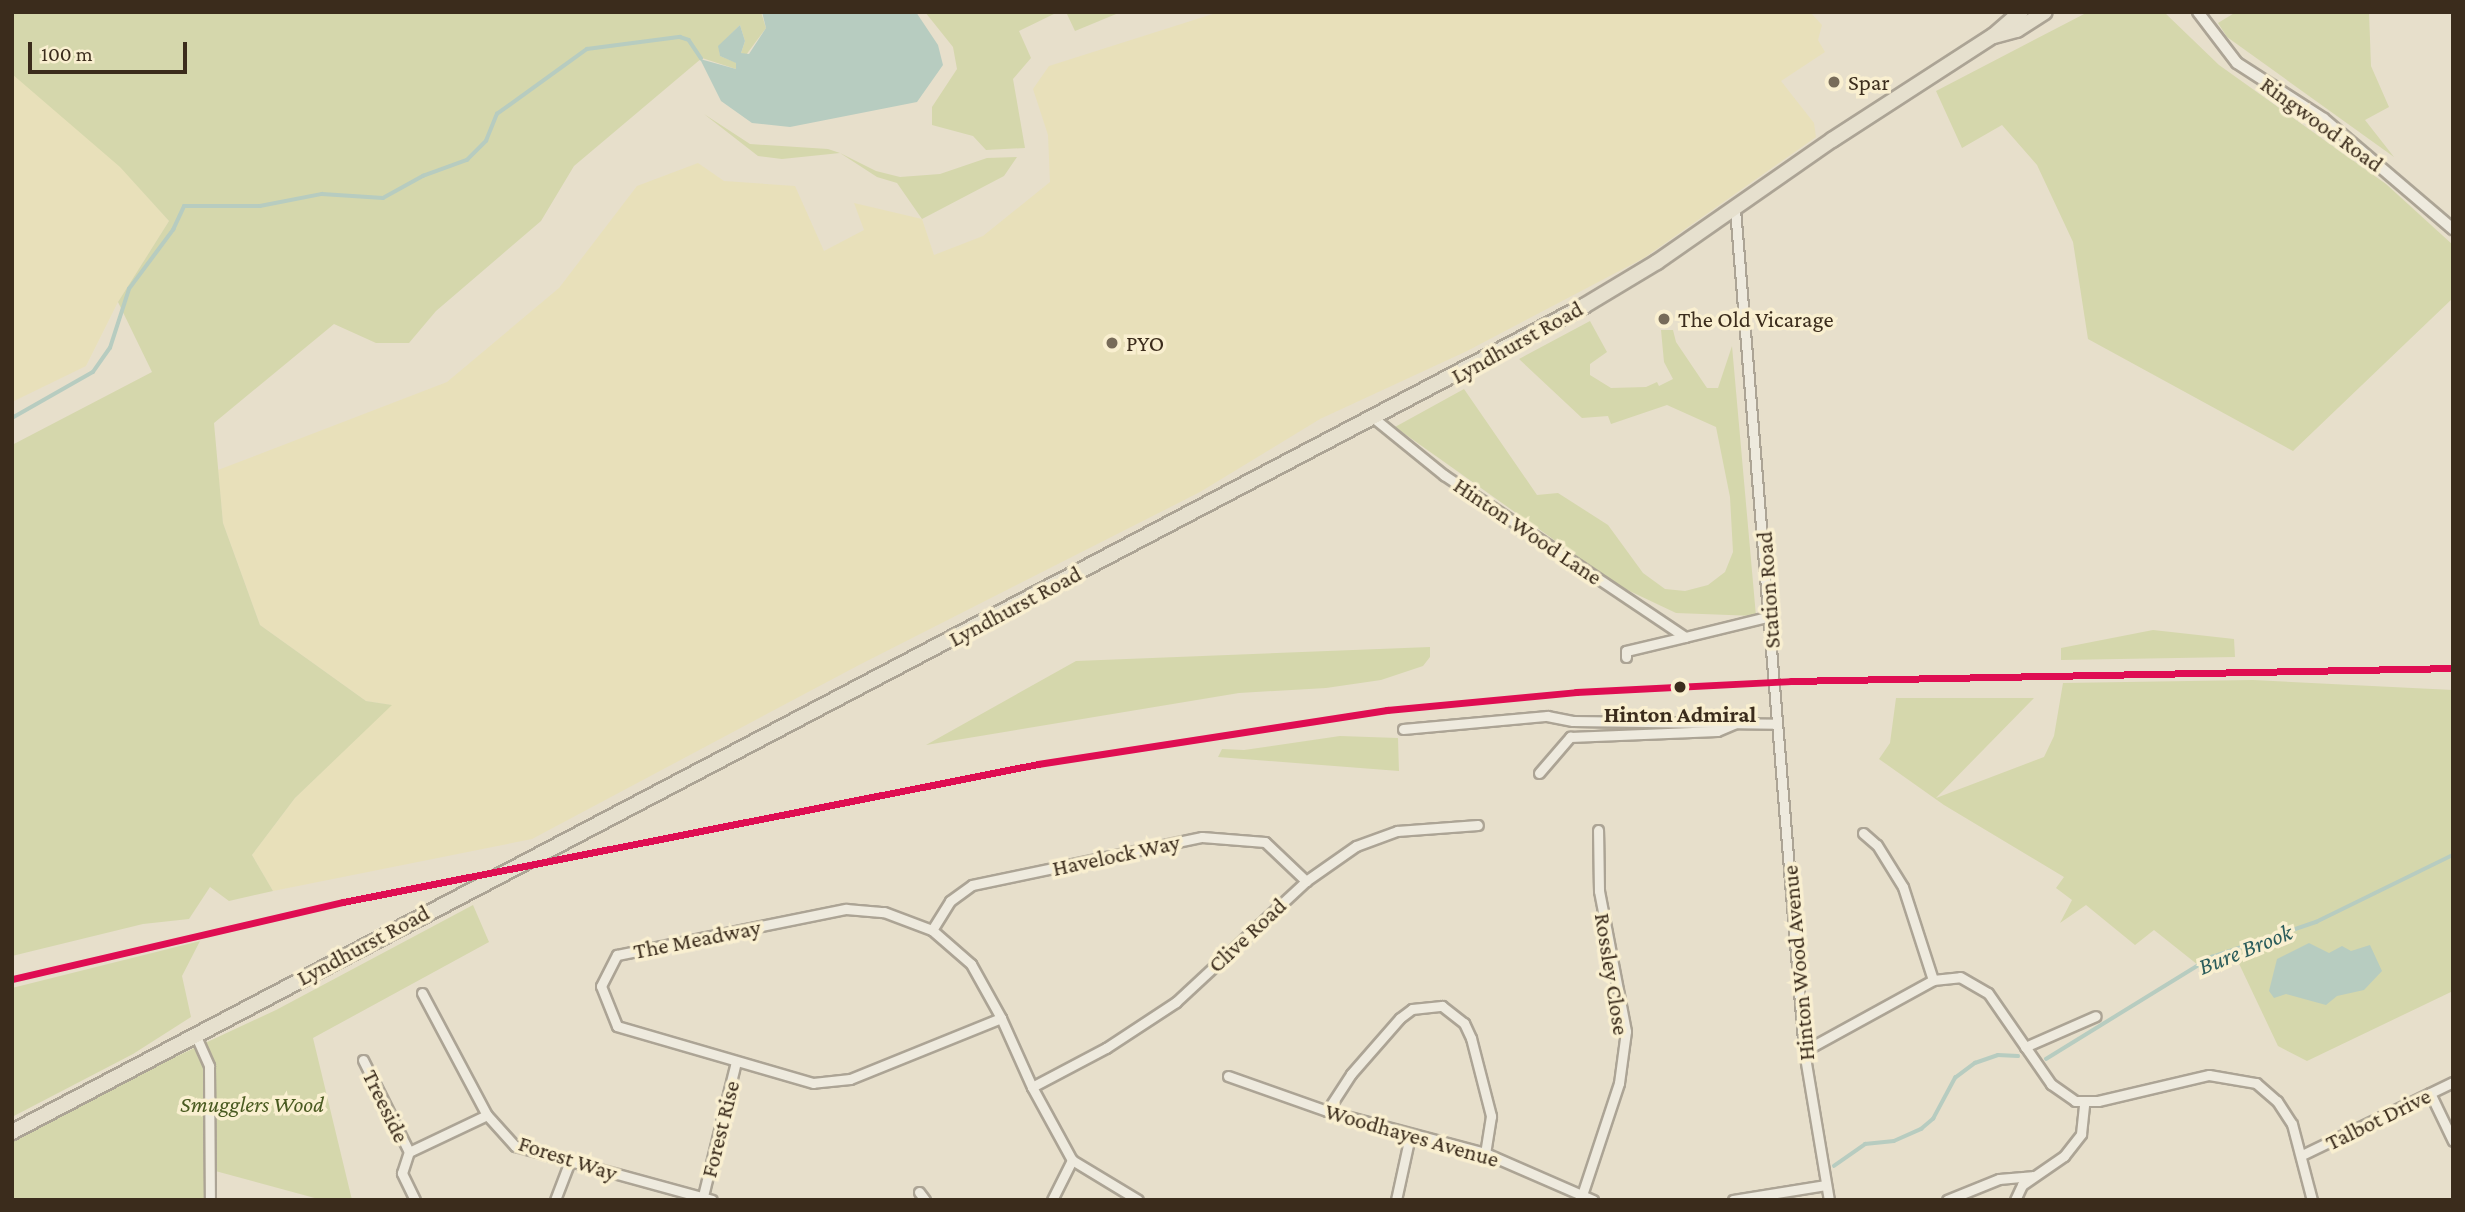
<!DOCTYPE html>
<style>
body{margin:0}
#map{position:relative;width:2465px;height:1212px;overflow:hidden;background:#e7dfcb;font-family:"Crimson Pro",serif}
div>[style]{position:absolute}
[style*='--x']{left:calc(var(--x)*1px);top:calc(var(--y)*1px);width:calc(var(--w)*1px);rotate:calc(var(--a)*1deg)}
.farmland>*{inset:0;background:#e8e0ba}
.green>*{inset:0;background:#d5d7ac}
.water>*{inset:0;background:#b7ccc0}
.stream>*{height:3.5px;margin:-1.75px;padding:0 1.75px;transform-origin:1.75px;border-radius:1.75px;background:#b7ccc0}
.roads{filter:drop-shadow(2px 0 #aca495) drop-shadow(-2px 0 #aca495) drop-shadow(0 2px #aca495) drop-shadow(0 -2px #aca495)}
.minor>*{height:9px;margin:-4.5px;padding:0 4.5px;transform-origin:4.5px;border-radius:4.5px;background:#eeeade}
.tertiary>*{height:10px;margin:-5px;padding:0 5px;transform-origin:5px;border-radius:5px;background:#eeeade}
.primary>*{height:14px;margin:-7px;padding:0 7px;transform-origin:7px;border-radius:7px;background:#e6e0ce}
.rail-1>*{height:7px;margin:-3.5px;padding:0 3.5px;transform-origin:3.5px;border-radius:3.5px;background:#df0d52}
.dots>*{width:19px;height:19px;translate:-50% -50%;box-sizing:border-box;border:4px solid #f9efd0;border-radius:50%}
span{translate:-50% -50%;white-space:nowrap;text-align:center;line-height:1.15;-webkit-text-stroke:7px #f9efd0;paint-order:stroke}
.poi-label{font-size:23px;color:#3b2c1c}
.left{translate:0 -50%;text-align:left}
.street-label{font-size:23px;color:#3b2c1c}
.stop-label{font-size:23px;color:#3b2c1c;font-weight:700}
.park-label{font-size:23px;color:#495a20;font-style:italic}
.water-label{font-size:24px;color:#2a5c5b;font-style:italic}
.frame{position:absolute;inset:0;border:14px solid #3b2c1c;pointer-events:none}
.scale{position:absolute;left:28px;top:42px;width:159px;height:32px;box-sizing:border-box;border:4px solid #3b2c1c;border-top:0;padding-left:9px;font-size:21px;line-height:24px;white-space:nowrap;color:#3b2c1c;-webkit-text-stroke:5px #f9efd0;paint-order:stroke}
</style>
<div id="map">
<div class="farmland">
<i style="clip-path:polygon(1219px 12px,1810px 12px,1822px 25px,1818px 40px,1825px 52px,1781px 81px,1814px 123px,1816px 137px,1644px 258px,1467px 351px,1320px 419px,1200px 492px,859px 665px,532px 839px,273px 891px,252px 855px,295px 798px,391px 705px,366px 701px,260px 625px,223px 523px,218px 470px,447px 382px,559px 288px,637px 186px,698px 163px,724px 181px,795px 186px,824px 251px,864px 230px,854px 203px,922px 219px,934px 255px,983px 236px,1050px 182px,1048px 135px,1033px 89px,1049px 66px)"></i>
<i style="clip-path:polygon(12px 54px,42px 78px,169px 221px,118px 302px,86px 366px,12px 402px)"></i>
</div>
<div class="green">
<i style="clip-path:polygon(12px 12px,761px 12px,766px 28px,746px 55px,741px 53px,745px 41px,740px 25px,719px 46px,720px 56px,737px 63px,736px 69px,702px 58px,574px 166px,541px 221px,436px 311px,409px 343px,376px 343px,334px 324px,214px 423px,223px 523px,260px 625px,366px 701px,392px 705px,295px 798px,252px 855px,273px 891px,229px 901px,210px 887px,189px 919px,143px 924px,12px 956px,12px 445px,152px 372px,118px 302px,169px 221px,120px 167px,12px 74px)"></i>
<i style="clip-path:polygon(925px 12px,1058px 12px,1019px 31px,1031px 58px,1013px 79px,1025px 148px,986px 150px,973px 136px,932px 125px,932px 107px,957px 69px,953px 47px)"></i>
<i style="clip-path:polygon(1066px 12px,1121px 12px,1075px 31px)"></i>
<i style="clip-path:polygon(2088px 12px,2164px 12px,2219px 65px,2386px 184px,2453px 245px,2453px 298px,2293px 451px,2088px 339px,2073px 242px,2037px 165px,2002px 125px,1962px 148px,1936px 91px)"></i>
<i style="clip-path:polygon(2236px 12px,2369px 12px,2371px 66px,2389px 107px,2365px 120px,2394px 157px,2227px 37px,2218px 23px)"></i>
<i style="clip-path:polygon(704px 114px,750px 144px,828px 149px,840px 153px,876px 171px,900px 177px,940px 174px,987px 158px,1017px 157px,1004px 176px,922px 219px,897px 183px,877px 177px,840px 153px,782px 159px,758px 156px)"></i>
<i style="clip-path:polygon(1590px 321px,1607px 352px,1590px 364px,1590px 375px,1611px 388px,1646px 387px,1657px 382px,1659px 386px,1673px 379px,1664px 362px,1661px 330px,1673px 330px,1676px 342px,1707px 388px,1718px 388px,1732px 346px,1756px 616px,1676px 613px,1619px 586px,1395px 427px,1464px 389px,1537px 495px,1558px 493px,1608px 525px,1643px 573px,1665px 589px,1685px 591px,1708px 585px,1725px 572px,1733px 552px,1730px 497px,1716px 427px,1667px 405px,1611px 424px,1608px 416px,1582px 418px,1519px 359px)"></i>
<i style="clip-path:polygon(2153px 630px,2234px 639px,2235px 657px,2061px 660px,2061px 648px)"></i>
<i style="clip-path:polygon(1430px 647px,1430px 657px,1423px 666px,1381px 680px,1326px 688px,1239px 693px,926px 745px,1076px 661px)"></i>
<i style="clip-path:polygon(2253px 680px,2453px 690px,2453px 991px,2307px 1061px,2278px 1046px,2233px 951px,2198px 965px,2154px 930px,2135px 945px,2086px 905px,2060px 923px,2072px 900px,2056px 888px,2064px 877px,1944px 805px,1879px 759px,1890px 743px,1896px 698px,2034px 698px,1936px 798px,2044px 757px,2054px 736px,2063px 683px)"></i>
<i style="clip-path:polygon(1340px 736px,1398px 738px,1399px 771px,1218px 757px,1222px 749px,1244px 750px)"></i>
<i style="clip-path:polygon(473px 905px,489px 942px,313px 1038px,352px 1200px,322px 1200px,208px 1169px,204px 1200px,12px 1200px,12px 1139px,98px 1093px,276px 1010px)"></i>
<i style="clip-path:polygon(200px 941px,182px 976px,191px 1017px,133px 1054px,12px 1117px,12px 988px)"></i>
</div>
<div class="water">
<i style="clip-path:polygon(762px 12px,916px 12px,938px 45px,943px 65px,917px 102px,790px 127px,752px 123px,721px 101px,700px 59px,736px 69px,736px 63px,720px 56px,718px 46px,740px 25px,745px 41px,741px 53px,749px 54px,766px 28px)"></i>
<i style="clip-path:polygon(2309px 943px,2329px 953px,2342px 946px,2351px 951px,2370px 945px,2382px 971px,2364px 990px,2337px 996px,2326px 1005px,2286px 994px,2274px 998px,2269px 991px,2277px 959px)"></i>
</div>
<div class="stream">
<i style="--x:12;--y:418;--w:93;--a:-29.6"></i>
<i style="--x:93;--y:372;--w:29;--a:-55"></i>
<i style="--x:110;--y:348;--w:62;--a:-72.1"></i>
<i style="--x:129;--y:289;--w:74;--a:-53.3"></i>
<i style="--x:173;--y:230;--w:26;--a:-65"></i>
<i style="--x:184;--y:206;--w:76;--a:0"></i>
<i style="--x:260;--y:206;--w:63;--a:-11"></i>
<i style="--x:322;--y:194;--w:61;--a:3.8"></i>
<i style="--x:383;--y:198;--w:46;--a:-28.8"></i>
<i style="--x:423;--y:176;--w:47;--a:-20"></i>
<i style="--x:467;--y:160;--w:27;--a:-45"></i>
<i style="--x:486;--y:141;--w:29;--a:-68"></i>
<i style="--x:497;--y:114;--w:111;--a:-35.8"></i>
<i style="--x:587;--y:49;--w:94;--a:-7.4"></i>
<i style="--x:680;--y:37;--w:9;--a:18"></i>
<i style="--x:689;--y:40;--w:22;--a:56"></i>
<i style="--x:2046;--y:1059;--w:195;--a:-31.6"></i>
<i style="--x:2212;--y:957;--w:110;--a:-18.6"></i>
<i style="--x:2316;--y:922;--w:153;--a:-26.1"></i>
<i style="--x:1834;--y:1166;--w:38;--a:-35"></i>
<i style="--x:1865;--y:1144;--w:29;--a:-6"></i>
<i style="--x:1894;--y:1141;--w:30;--a:-24"></i>
<i style="--x:1921;--y:1129;--w:16;--a:-40"></i>
<i style="--x:1933;--y:1119;--w:47;--a:-61.8"></i>
<i style="--x:1955;--y:1078;--w:25;--a:-37"></i>
<i style="--x:1975;--y:1063;--w:24;--a:-19"></i>
<i style="--x:1998;--y:1055;--w:20;--a:3"></i>
</div>
<div class="roads">
<div class="minor">
<i style="--x:1735;--y:209;--w:845;--a:85.32"></i>
<i style="--x:1804;--y:1051;--w:151;--a:80.5"></i>
<i style="--x:1375;--y:419;--w:89;--a:39.1"></i>
<i style="--x:1444;--y:475;--w:290;--a:33.9"></i>
<i style="--x:1685;--y:637;--w:89;--a:-13.7"></i>
<i style="--x:1626;--y:657;--w:6;--a:-90"></i>
<i style="--x:1626;--y:651;--w:61;--a:-13.3"></i>
<i style="--x:1403;--y:729;--w:145;--a:-5.2"></i>
<i style="--x:1547;--y:716;--w:26;--a:11"></i>
<i style="--x:1573;--y:721;--w:203;--a:0.8"></i>
<i style="--x:1539;--y:773;--w:48;--a:-49.3"></i>
<i style="--x:1570;--y:737;--w:147;--a:-2.3"></i>
<i style="--x:1717;--y:731;--w:21;--a:-23"></i>
<i style="--x:1863;--y:833;--w:18;--a:41"></i>
<i style="--x:1877;--y:845;--w:49;--a:58.2"></i>
<i style="--x:1903;--y:887;--w:98;--a:72.1"></i>
<i style="--x:932;--y:930;--w:34;--a:-58"></i>
<i style="--x:950;--y:901;--w:27;--a:-36"></i>
<i style="--x:972;--y:885;--w:235;--a:-11.8"></i>
<i style="--x:1202;--y:837;--w:63;--a:4.5"></i>
<i style="--x:1265;--y:842;--w:57;--a:43.6"></i>
<i style="--x:422;--y:993;--w:138;--a:62"></i>
<i style="--x:487;--y:1115;--w:42;--a:47.9"></i>
<i style="--x:515;--y:1146;--w:204;--a:15.3"></i>
<i style="--x:1001;--y:1018;--w:163;--a:158"></i>
<i style="--x:850;--y:1079;--w:37;--a:174"></i>
<i style="--x:813;--y:1083;--w:204;--a:-163.8"></i>
<i style="--x:617;--y:1026;--w:43;--a:-111.8"></i>
<i style="--x:601;--y:986;--w:35;--a:-63"></i>
<i style="--x:617;--y:955;--w:234;--a:-11.4"></i>
<i style="--x:846;--y:909;--w:38;--a:5"></i>
<i style="--x:884;--y:912;--w:51;--a:20.6"></i>
<i style="--x:932;--y:930;--w:52;--a:41.1"></i>
<i style="--x:971;--y:964;--w:62;--a:60.9"></i>
<i style="--x:1001;--y:1018;--w:76;--a:65.8"></i>
<i style="--x:1032;--y:1087;--w:83;--a:61.3"></i>
<i style="--x:1072;--y:1160;--w:77;--a:31.2"></i>
<i style="--x:195;--y:1034;--w:35;--a:66"></i>
<i style="--x:209;--y:1066;--w:134;--a:89.6"></i>
<i style="--x:2025;--y:1047;--w:77;--a:-23.6"></i>
<i style="--x:1804;--y:1051;--w:147;--a:-28.8"></i>
<i style="--x:1933;--y:980;--w:27;--a:-6"></i>
<i style="--x:1960;--y:977;--w:32;--a:30"></i>
<i style="--x:1988;--y:993;--w:111;--a:55.3"></i>
<i style="--x:2051;--y:1084;--w:29;--a:35"></i>
<i style="--x:2075;--y:1101;--w:23;--a:0"></i>
<i style="--x:2098;--y:1101;--w:114;--a:-13.2"></i>
<i style="--x:2209;--y:1075;--w:48;--a:9.7"></i>
<i style="--x:2256;--y:1083;--w:28;--a:41"></i>
<i style="--x:2277;--y:1101;--w:27;--a:57"></i>
<i style="--x:2292;--y:1124;--w:79;--a:75.3"></i>
<i style="--x:363;--y:1060;--w:103;--a:63.4"></i>
<i style="--x:1228;--y:1076;--w:105;--a:19.5"></i>
<i style="--x:1327;--y:1111;--w:163;--a:14.9"></i>
<i style="--x:1485;--y:1153;--w:118;--a:23.5"></i>
<i style="--x:1032;--y:1087;--w:84;--a:-27.8"></i>
<i style="--x:1106;--y:1048;--w:84;--a:-33.3"></i>
<i style="--x:1176;--y:1002;--w:178;--a:-42.9"></i>
<i style="--x:1306;--y:881;--w:61;--a:-35"></i>
<i style="--x:1356;--y:846;--w:44;--a:-20.1"></i>
<i style="--x:1397;--y:831;--w:81;--a:-4.2"></i>
<i style="--x:2430;--y:1093;--w:53;--a:64.4"></i>
<i style="--x:1327;--y:1111;--w:44;--a:-57"></i>
<i style="--x:1351;--y:1074;--w:74;--a:-48.8"></i>
<i style="--x:1400;--y:1018;--w:15;--a:-37"></i>
<i style="--x:1412;--y:1009;--w:30;--a:-6"></i>
<i style="--x:1442;--y:1006;--w:28;--a:38"></i>
<i style="--x:1464;--y:1023;--w:17;--a:65"></i>
<i style="--x:1471;--y:1038;--w:81;--a:75.6"></i>
<i style="--x:1491;--y:1116;--w:37;--a:99"></i>
<i style="--x:2302;--y:1155;--w:168;--a:-25.8"></i>
<i style="--x:919;--y:1192;--w:10;--a:53"></i>
<i style="--x:1582;--y:1195;--w:118;--a:-71.7"></i>
<i style="--x:1619;--y:1083;--w:52;--a:-82.3"></i>
<i style="--x:1626;--y:1031;--w:143;--a:-100.9"></i>
<i style="--x:1599;--y:891;--w:61;--a:-90.9"></i>
<i style="--x:703;--y:1196;--w:138;--a:-76.2"></i>
<i style="--x:415;--y:1200;--w:30;--a:-116"></i>
<i style="--x:402;--y:1173;--w:22;--a:-72"></i>
<i style="--x:409;--y:1152;--w:86;--a:-25.4"></i>
<i style="--x:555;--y:1200;--w:40;--a:-69"></i>
<i style="--x:1052;--y:1200;--w:45;--a:-63.4"></i>
<i style="--x:1396;--y:1200;--w:66;--a:-77.7"></i>
<i style="--x:1733;--y:1200;--w:94;--a:-9.2"></i>
<i style="--x:1947;--y:1200;--w:56;--a:-22"></i>
<i style="--x:1999;--y:1179;--w:33;--a:-5"></i>
<i style="--x:2015;--y:1200;--w:17;--a:-65"></i>
<i style="--x:2022;--y:1185;--w:51;--a:-34.6"></i>
<i style="--x:2064;--y:1156;--w:28;--a:-52"></i>
<i style="--x:2081;--y:1134;--w:31;--a:-84"></i>
</div>
<div class="tertiary">
<i style="--x:2198;--y:12;--w:64;--a:52.6"></i>
<i style="--x:2237;--y:63;--w:103;--a:32.8"></i>
<i style="--x:2324;--y:119;--w:170;--a:40.5"></i>
</div>
<div class="primary">
<i style="--x:1994;--y:36;--w:24;--a:-15"></i>
<i style="--x:2017;--y:30;--w:33;--a:-33"></i>
<i style="--x:12;--y:1132;--w:1776;--a:-27.72"></i>
<i style="--x:1584;--y:306;--w:85;--a:-31.1"></i>
<i style="--x:1657;--y:262;--w:213;--a:-34.9"></i>
<i style="--x:1832;--y:140;--w:192;--a:-32.9"></i>
<i style="--x:1993;--y:36;--w:37;--a:-41"></i>
</div>
</div>
<div class="rail-1">
<i style="--x:12;--y:979;--w:340;--a:-13.1"></i>
<i style="--x:343;--y:902;--w:709;--a:-11.23"></i>
<i style="--x:1038;--y:764;--w:353;--a:-8.8"></i>
<i style="--x:1387;--y:710;--w:190;--a:-5.4"></i>
<i style="--x:1576;--y:692;--w:215;--a:-2.9"></i>
<i style="--x:1791;--y:681;--w:662;--a:-1.12"></i>
</div>
<div class="dots">
<i style="left:1834px;top:82px;background:#776b59"></i>
<i style="left:1664px;top:319px;background:#776b59"></i>
<i style="left:1112px;top:343px;background:#776b59"></i>
<i style="left:1680px;top:687px;background:#3b2c1c"></i>
</div>
<div class="poi-label">
<span class="left" style="left:1848px;top:82px">Spar</span>
<span class="left" style="left:1678px;top:319px">The Old Vicarage</span>
<span class="left" style="left:1126px;top:343px">PYO</span>
</div>
<div class="street-label">
<span style="left:2322px;top:124px;rotate:36deg">Ringwood Road</span>
<span style="left:1517px;top:342px;rotate:-29deg">Lyndhurst Road</span>
<span style="left:1528px;top:531px;rotate:34deg">Hinton Wood Lane</span>
<span style="left:1768px;top:590px;rotate:-94deg">Station Road</span>
<span style="left:1015px;top:606px;rotate:-28deg">Lyndhurst Road</span>
<span style="left:1116px;top:855px;rotate:-12deg">Havelock Way</span>
<span style="left:1247px;top:935px;rotate:-43deg">Clive Road</span>
<span style="left:697px;top:939px;rotate:-11deg">The Meadway</span>
<span style="left:363px;top:945px;rotate:-28deg">Lyndhurst Road</span>
<span style="left:1798px;top:963px;rotate:-95deg">Hinton Wood Avenue</span>
<span style="left:1612px;top:974px;rotate:81deg">Rossley Close</span>
<span style="left:386px;top:1106px;rotate:64deg">Treeside</span>
<span style="left:2378px;top:1119px;rotate:-26deg">Talbot Drive</span>
<span style="left:720px;top:1129px;rotate:-76deg">Forest Rise</span>
<span style="left:1412px;top:1135px;rotate:16deg">Woodhayes Avenue</span>
<span style="left:568px;top:1158px;rotate:18deg">Forest Way</span>
</div>
<div class="stop-label">
<span style="left:1680px;top:714px">Hinton Admiral</span>
</div>
<div class="park-label">
<span style="left:252px;top:1104px">Smugglers Wood</span>
</div>
<div class="water-label">
<span style="left:2245px;top:949px;rotate:-22deg">Bure Brook</span>
</div>
<div class="frame"></div>
<div class="scale">100 m</div>
</div>
